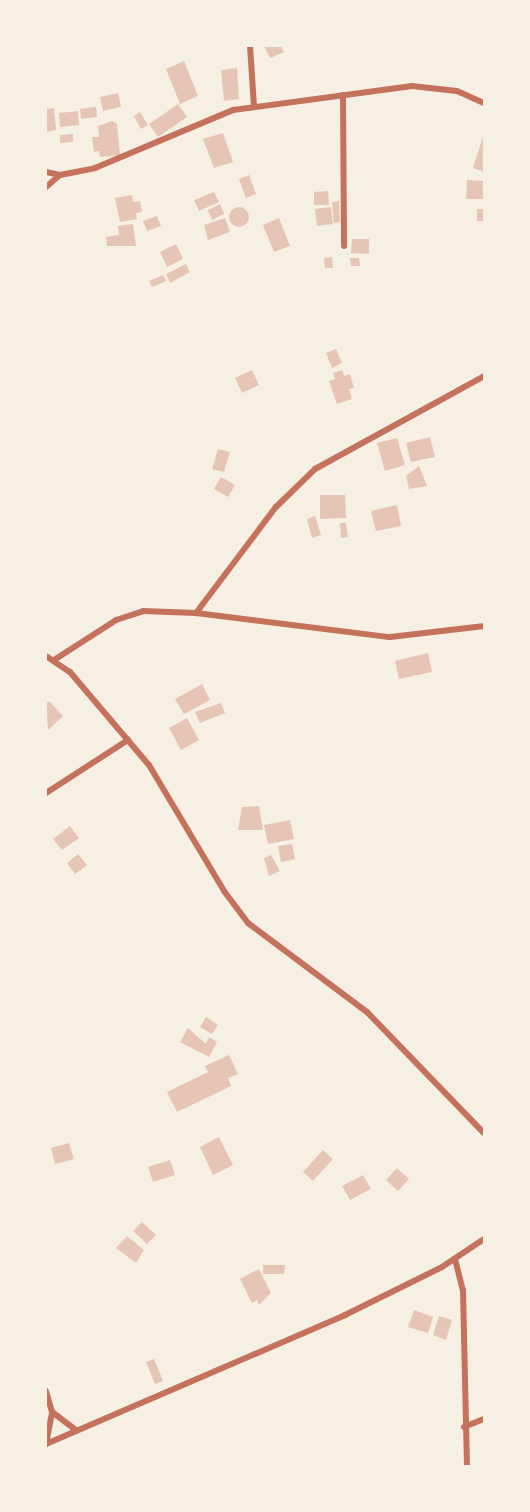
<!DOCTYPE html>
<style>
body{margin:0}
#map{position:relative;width:530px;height:1512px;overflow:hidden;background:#f6efe4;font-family:Barlow,sans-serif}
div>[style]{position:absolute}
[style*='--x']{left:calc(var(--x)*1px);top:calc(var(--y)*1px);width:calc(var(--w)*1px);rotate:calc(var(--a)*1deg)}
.building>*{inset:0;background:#e6c5b7}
.round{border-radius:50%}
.minor>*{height:6px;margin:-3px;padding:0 3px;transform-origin:3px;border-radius:3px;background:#c5725c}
span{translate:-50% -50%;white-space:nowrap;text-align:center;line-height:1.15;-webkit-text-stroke:5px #f6efe4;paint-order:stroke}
.frame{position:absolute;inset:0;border:47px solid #f6efe4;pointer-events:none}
</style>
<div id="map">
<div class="building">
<i style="clip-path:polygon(264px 46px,281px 46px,284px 52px,270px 58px)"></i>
<i style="clip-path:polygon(184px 61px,198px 96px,180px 104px,166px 69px)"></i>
<i style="clip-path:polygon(237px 68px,239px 99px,224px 101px,221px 70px)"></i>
<i style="clip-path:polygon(118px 93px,121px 107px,103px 111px,100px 97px)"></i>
<i style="clip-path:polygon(178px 104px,187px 117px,158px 137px,149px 124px)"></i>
<i style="clip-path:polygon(96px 107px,97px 117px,81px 119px,80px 109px)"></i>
<i style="clip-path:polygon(54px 108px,56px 130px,46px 132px,46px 109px)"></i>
<i style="clip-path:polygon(78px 111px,79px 125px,60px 127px,59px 113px)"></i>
<i style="clip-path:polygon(140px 112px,148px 125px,141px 129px,134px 116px)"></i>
<i style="clip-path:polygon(112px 121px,117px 124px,120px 155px,100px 157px,99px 151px,94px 152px,92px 137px,99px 137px,98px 126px)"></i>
<i style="clip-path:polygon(223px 133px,233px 162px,214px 168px,203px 139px)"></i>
<i style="clip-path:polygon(484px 133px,484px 172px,473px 168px)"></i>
<i style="clip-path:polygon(73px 134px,73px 142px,60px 143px,60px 135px)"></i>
<i style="clip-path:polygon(249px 175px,256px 194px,246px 198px,239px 179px)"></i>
<i style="clip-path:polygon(467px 180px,484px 181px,484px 199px,466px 199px)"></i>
<i style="clip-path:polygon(328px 191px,329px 205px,314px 205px,314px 192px)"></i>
<i style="clip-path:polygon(214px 192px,219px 202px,199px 211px,194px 200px)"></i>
<i style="clip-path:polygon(132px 195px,133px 202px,140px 201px,142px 212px,136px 213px,137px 219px,120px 222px,115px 198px)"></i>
<i style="clip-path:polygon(339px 201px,340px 222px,334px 223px,332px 202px)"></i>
<i style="clip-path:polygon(220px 204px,224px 214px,212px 220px,208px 210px)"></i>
<i class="round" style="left:229px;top:207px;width:20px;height:20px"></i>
<i style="clip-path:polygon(331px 207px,333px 224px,317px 226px,315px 209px)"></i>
<i style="clip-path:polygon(477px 209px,484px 209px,484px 221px,477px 221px)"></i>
<i style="clip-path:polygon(157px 216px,161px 226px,147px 231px,143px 221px)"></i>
<i style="clip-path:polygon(225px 218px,230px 232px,208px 240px,204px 225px)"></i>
<i style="clip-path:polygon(279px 218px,290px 246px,274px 252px,263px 225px)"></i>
<i style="clip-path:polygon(133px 224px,136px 246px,107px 246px,106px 237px,119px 235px,118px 226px)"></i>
<i style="clip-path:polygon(352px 239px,369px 239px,369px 254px,351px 253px)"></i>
<i style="clip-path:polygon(176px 244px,183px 259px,167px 267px,160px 252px)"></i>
<i style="clip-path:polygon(332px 257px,333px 268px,325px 268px,324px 258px)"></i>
<i style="clip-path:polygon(350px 258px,359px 258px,360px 266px,351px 266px)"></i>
<i style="clip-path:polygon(186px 264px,190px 272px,170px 283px,166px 274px)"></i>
<i style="clip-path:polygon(163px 275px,166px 281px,152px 287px,149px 281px)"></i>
<i style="clip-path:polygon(336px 349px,342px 363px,332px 368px,326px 353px)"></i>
<i style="clip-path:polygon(252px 370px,259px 385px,242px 393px,235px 378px)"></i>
<i style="clip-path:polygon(342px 370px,344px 376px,350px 374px,354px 388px,349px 389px,352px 399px,337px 404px,329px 381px,335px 379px,333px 373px)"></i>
<i style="clip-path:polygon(430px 437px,435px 457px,411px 462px,406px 443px)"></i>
<i style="clip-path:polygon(397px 438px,405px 465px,385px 471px,377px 443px)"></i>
<i style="clip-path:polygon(218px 449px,230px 452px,224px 472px,212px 469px)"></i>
<i style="clip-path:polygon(419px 466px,427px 486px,409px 489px,406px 476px)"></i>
<i style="clip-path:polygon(221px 477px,235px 485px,228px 497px,214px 489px)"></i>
<i style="clip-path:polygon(320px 495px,345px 495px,346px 518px,320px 519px)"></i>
<i style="clip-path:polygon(397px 505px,401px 526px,376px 531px,371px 511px)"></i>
<i style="clip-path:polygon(315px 516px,321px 535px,312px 538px,307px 519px)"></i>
<i style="clip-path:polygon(340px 523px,346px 523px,348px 537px,341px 538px)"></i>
<i style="clip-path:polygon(428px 653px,432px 672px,399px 679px,395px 661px)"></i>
<i style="clip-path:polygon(202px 684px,210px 700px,184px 714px,175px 699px)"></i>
<i style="clip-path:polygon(49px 701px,63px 716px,48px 730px,46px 704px)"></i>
<i style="clip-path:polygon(221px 703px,225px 713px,200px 723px,195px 712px)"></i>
<i style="clip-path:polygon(187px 718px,199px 740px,181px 750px,169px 728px)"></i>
<i style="clip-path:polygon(259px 806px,263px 830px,238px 830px,242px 807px)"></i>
<i style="clip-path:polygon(290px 820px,294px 839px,268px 844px,264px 825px)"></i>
<i style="clip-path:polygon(70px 826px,79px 838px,62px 850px,53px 839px)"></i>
<i style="clip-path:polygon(292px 844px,295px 859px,281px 862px,278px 846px)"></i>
<i style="clip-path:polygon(78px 854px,87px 865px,75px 874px,67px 863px)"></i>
<i style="clip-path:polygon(271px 855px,280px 871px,269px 876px,264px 858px)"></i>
<i style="clip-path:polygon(206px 1017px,218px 1025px,212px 1034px,200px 1027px)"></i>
<i style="clip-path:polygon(188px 1028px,206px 1044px,209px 1037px,217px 1042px,209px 1057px,180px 1042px)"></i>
<i style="clip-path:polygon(229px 1055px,238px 1074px,228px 1078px,231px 1086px,177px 1112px,167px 1092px,208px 1072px,205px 1066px)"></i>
<i style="clip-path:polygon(219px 1137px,233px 1165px,213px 1175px,200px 1147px)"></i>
<i style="clip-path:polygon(69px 1143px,74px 1159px,55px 1164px,51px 1148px)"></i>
<i style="clip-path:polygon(323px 1150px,333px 1159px,313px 1181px,303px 1172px)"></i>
<i style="clip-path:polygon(170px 1160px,175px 1175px,153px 1182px,148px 1167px)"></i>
<i style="clip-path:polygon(397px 1168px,409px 1179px,398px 1191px,386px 1180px)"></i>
<i style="clip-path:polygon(363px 1175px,371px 1189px,350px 1200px,342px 1186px)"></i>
<i style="clip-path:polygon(142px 1222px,156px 1235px,147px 1244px,133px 1231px)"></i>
<i style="clip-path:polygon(127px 1236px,144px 1250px,136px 1263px,116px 1248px)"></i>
<i style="clip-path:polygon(263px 1265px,285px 1265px,284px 1274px,263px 1274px)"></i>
<i style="clip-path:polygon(259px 1269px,271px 1293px,259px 1305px,257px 1300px,252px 1303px,240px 1279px)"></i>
<i style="clip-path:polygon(414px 1310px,433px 1317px,428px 1333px,408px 1327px)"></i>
<i style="clip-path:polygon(439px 1316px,452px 1320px,446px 1340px,433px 1335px)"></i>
<i style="clip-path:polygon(154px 1359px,163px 1381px,155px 1384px,146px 1362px)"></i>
</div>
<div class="minor">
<i style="--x:250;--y:46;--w:61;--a:86.2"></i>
<i style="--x:343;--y:95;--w:151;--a:89.6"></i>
<i style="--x:46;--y:172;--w:14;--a:12"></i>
<i style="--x:60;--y:175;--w:36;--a:-11"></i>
<i style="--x:95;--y:168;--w:150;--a:-22.8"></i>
<i style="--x:233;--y:110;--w:181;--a:-7.6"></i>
<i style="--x:412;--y:86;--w:45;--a:6.3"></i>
<i style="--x:457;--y:91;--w:30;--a:24"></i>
<i style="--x:46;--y:187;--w:18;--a:-41"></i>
<i style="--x:196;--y:613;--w:133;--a:-53"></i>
<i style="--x:276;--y:507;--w:54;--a:-44.3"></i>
<i style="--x:315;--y:469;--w:193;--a:-28.8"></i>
<i style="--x:46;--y:656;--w:29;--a:34"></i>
<i style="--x:70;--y:672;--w:122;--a:49.7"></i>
<i style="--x:149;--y:765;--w:147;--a:59.2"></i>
<i style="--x:224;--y:891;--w:40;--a:53"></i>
<i style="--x:248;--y:923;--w:149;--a:36.8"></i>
<i style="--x:367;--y:1012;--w:168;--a:46"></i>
<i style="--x:54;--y:660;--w:74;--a:-32.8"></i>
<i style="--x:116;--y:620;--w:28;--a:-18"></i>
<i style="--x:143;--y:611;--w:53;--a:2.2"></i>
<i style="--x:196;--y:613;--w:195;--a:7.1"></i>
<i style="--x:390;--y:637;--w:95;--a:-6.7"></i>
<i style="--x:46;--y:793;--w:98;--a:-32.9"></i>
<i style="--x:455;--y:1259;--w:32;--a:76"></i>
<i style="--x:463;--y:1290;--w:176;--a:88.7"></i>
<i style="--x:46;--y:1391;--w:22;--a:74"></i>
<i style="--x:464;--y:1427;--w:22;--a:-22"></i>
<i style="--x:46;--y:1444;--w:326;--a:-23.3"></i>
<i style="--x:345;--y:1315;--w:108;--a:-26.3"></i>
<i style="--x:442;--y:1267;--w:50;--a:-33.7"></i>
<i style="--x:46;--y:1444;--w:33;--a:-79"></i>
<i style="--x:52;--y:1412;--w:31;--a:37"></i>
</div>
<div class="frame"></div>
</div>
